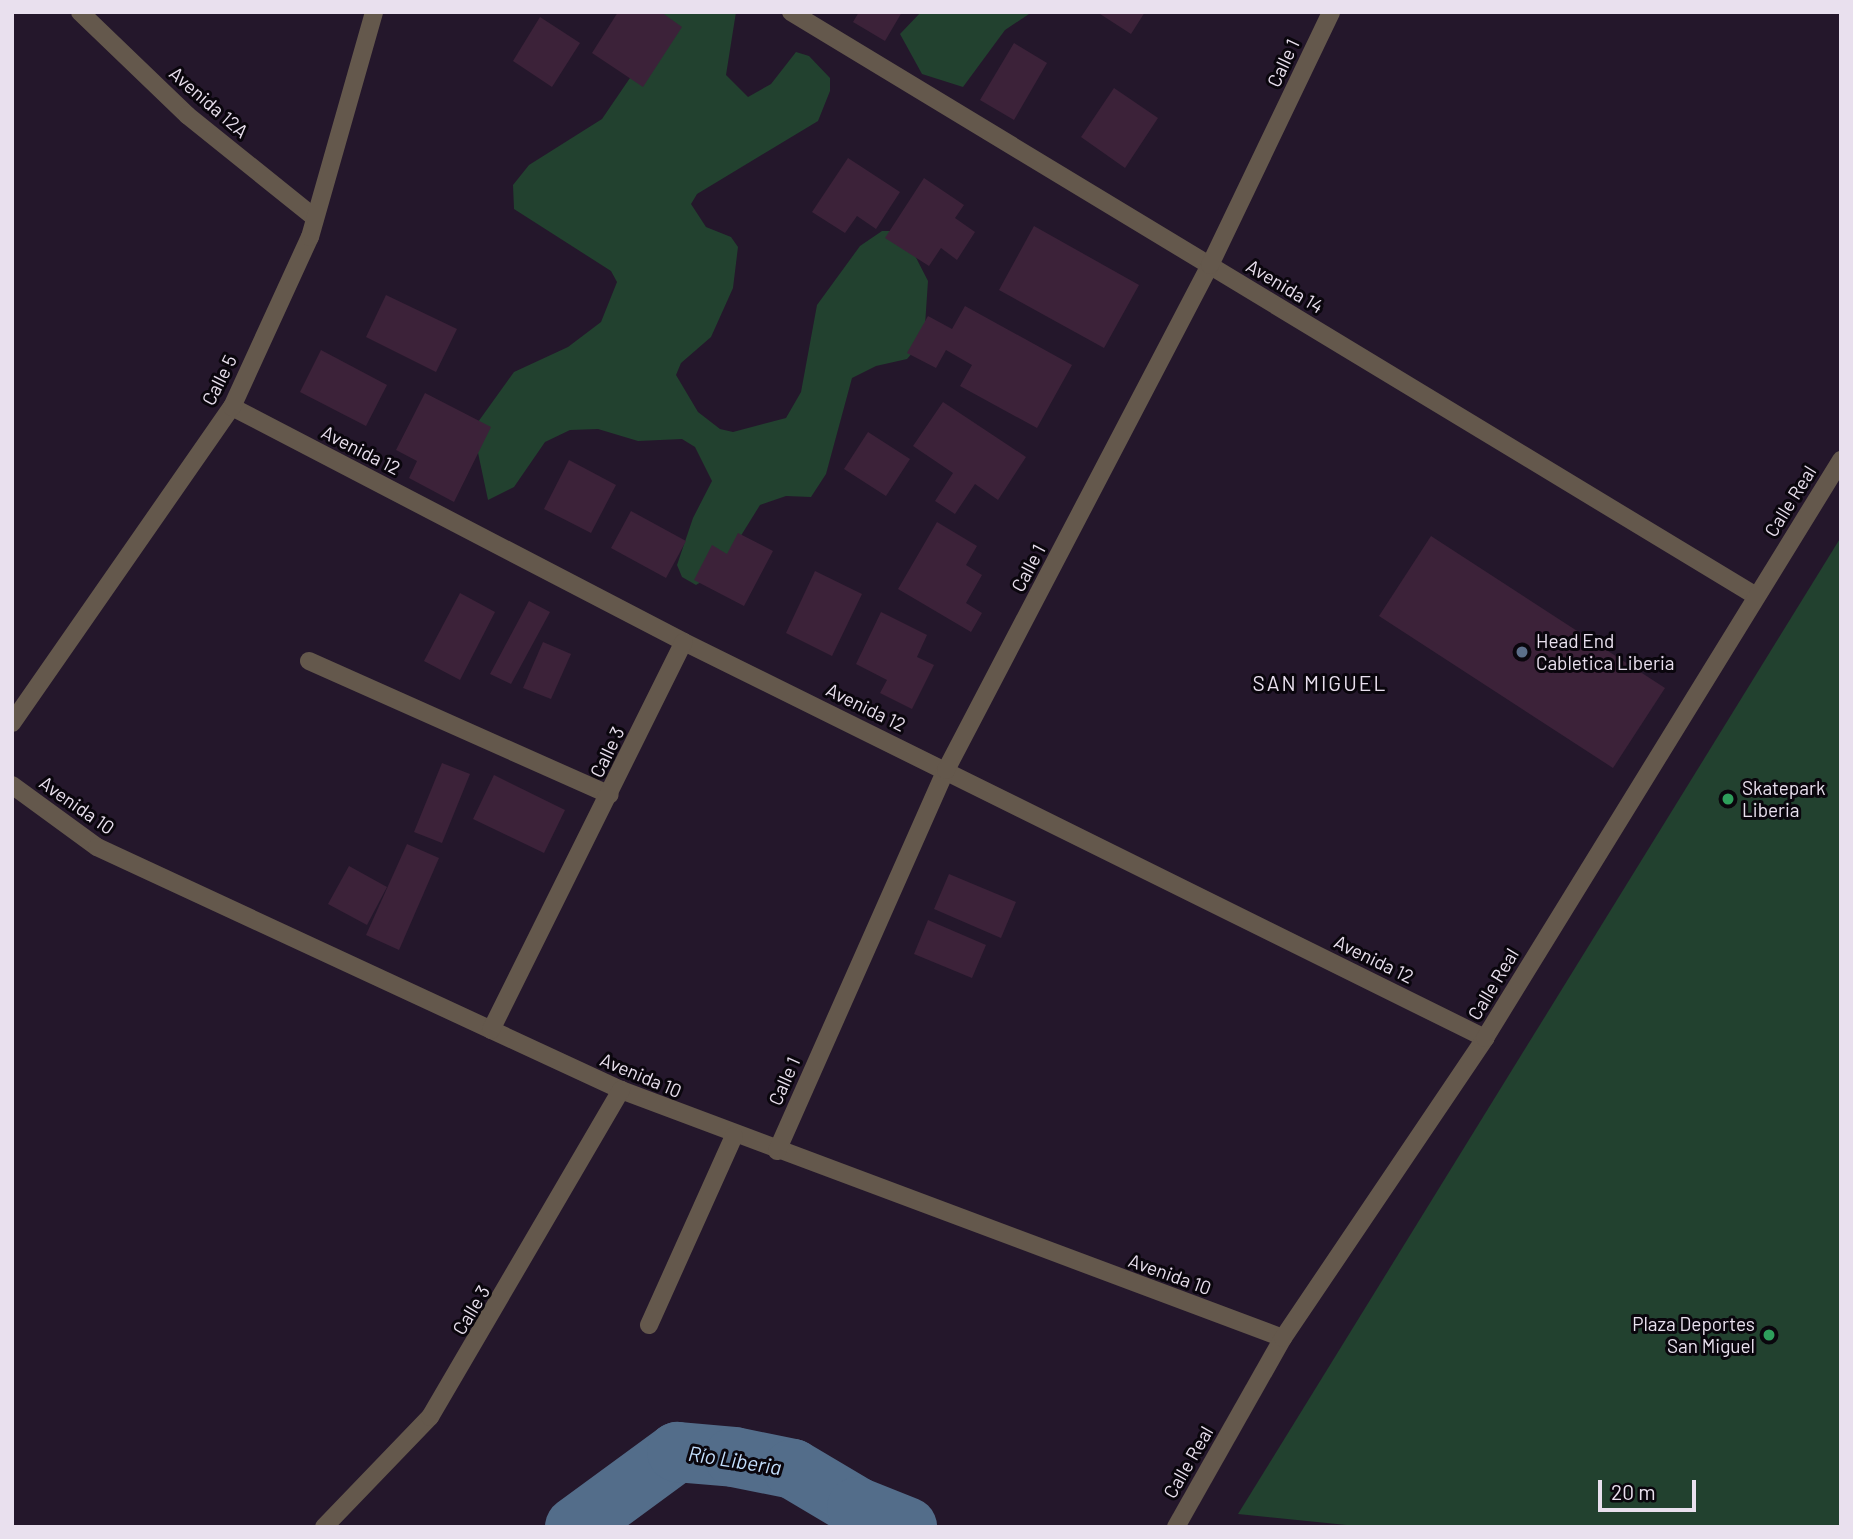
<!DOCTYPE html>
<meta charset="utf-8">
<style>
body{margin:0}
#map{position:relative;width:1853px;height:1539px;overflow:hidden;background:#24172b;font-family:Barlow,sans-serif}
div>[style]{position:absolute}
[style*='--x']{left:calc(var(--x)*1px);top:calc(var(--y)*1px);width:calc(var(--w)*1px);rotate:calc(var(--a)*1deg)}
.green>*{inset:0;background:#22412f}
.river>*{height:60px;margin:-30px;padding:0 30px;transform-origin:30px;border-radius:30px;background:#536d8a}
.building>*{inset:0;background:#3c2239}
.minor>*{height:18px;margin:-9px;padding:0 9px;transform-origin:9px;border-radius:9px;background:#64584c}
.dots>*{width:19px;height:19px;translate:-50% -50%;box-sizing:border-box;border:4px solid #0a060d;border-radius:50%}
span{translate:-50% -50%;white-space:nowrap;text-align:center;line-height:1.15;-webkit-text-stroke:6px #0a060d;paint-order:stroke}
.street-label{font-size:19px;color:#e9e0ee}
.poi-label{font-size:19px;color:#e9e0ee}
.left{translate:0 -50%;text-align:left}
.right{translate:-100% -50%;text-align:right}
.neighbourhood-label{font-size:21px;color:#e9e0ee;letter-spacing:2px}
.water-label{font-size:21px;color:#c4dffd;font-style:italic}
.frame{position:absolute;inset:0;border:14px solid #e9e0ee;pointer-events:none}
.scale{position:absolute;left:1598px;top:1480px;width:98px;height:32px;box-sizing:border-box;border:4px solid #e9e0ee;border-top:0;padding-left:9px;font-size:21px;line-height:24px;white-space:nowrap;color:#e9e0ee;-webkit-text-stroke:5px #0a060d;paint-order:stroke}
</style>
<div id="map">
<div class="green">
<i style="clip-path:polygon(662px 12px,736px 12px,726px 75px,748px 97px,771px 84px,796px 52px,809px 56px,830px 78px,830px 91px,818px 121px,697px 194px,691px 204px,706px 227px,731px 237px,738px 247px,733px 288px,711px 337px,681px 363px,676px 375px,698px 412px,720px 429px,733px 432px,786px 418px,801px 392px,817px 305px,860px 246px,882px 231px,897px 231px,907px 240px,928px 281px,924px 340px,907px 359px,876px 366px,852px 378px,826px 474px,811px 497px,786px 496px,760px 505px,719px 571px,696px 585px,682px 577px,677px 565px,693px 518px,712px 481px,695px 447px,682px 439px,638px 441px,598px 429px,570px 430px,545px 442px,514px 487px,488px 500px,473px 429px,514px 372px,568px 347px,601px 322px,617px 282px,611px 271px,514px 209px,513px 185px,529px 165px,602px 119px,632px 75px)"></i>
<i style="clip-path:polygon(921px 12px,1032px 12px,1005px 30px,963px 87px,922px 74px,900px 34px)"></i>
<i style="clip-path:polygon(1841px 537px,1841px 1527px,1366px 1527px,1238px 1514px)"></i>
</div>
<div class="river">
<i style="--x:575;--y:1527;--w:127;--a:-36.3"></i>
<i style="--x:677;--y:1452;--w:57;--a:5"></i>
<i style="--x:734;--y:1457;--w:60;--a:11.5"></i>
<i style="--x:793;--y:1469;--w:74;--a:30.7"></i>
<i style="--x:857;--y:1507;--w:54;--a:21.8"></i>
</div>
<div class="building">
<i style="clip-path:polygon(618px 12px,661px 12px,682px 27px,643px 87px,592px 53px)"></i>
<i style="clip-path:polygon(859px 12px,902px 12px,885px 41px,853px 22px)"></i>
<i style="clip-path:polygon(1097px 12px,1145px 12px,1131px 34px)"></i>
<i style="clip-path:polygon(540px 17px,580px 43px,552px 87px,513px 61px)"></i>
<i style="clip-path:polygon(1014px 43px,1047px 63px,1014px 120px,980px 100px)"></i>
<i style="clip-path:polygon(1114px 88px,1158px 118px,1125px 168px,1081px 137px)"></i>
<i style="clip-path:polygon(848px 158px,900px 192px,876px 229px,857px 216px,845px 233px,812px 212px)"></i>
<i style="clip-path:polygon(924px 178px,964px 205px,955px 218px,975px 232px,957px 260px,941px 248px,929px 266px,885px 238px)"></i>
<i style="clip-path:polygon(1034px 226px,1139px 285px,1104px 348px,999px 290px)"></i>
<i style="clip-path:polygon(386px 295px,457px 329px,436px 372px,366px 337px)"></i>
<i style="clip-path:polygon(965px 306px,1072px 365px,1037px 428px,960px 386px,972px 365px,946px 350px,936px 368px,907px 353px,928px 316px,952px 329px)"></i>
<i style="clip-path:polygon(321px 350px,387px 385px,366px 426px,300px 392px)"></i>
<i style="clip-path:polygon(425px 393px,491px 427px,454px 502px,409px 478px,417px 461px,396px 450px)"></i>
<i style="clip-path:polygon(943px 402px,1026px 457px,998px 500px,975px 484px,955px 514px,935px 501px,953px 473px,913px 446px)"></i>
<i style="clip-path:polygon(868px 432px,910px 459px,886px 496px,844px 469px)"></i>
<i style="clip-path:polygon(569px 460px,616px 485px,591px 533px,544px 509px)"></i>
<i style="clip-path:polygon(631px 511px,686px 541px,666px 578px,611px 548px)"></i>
<i style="clip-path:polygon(937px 522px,977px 546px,966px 565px,982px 575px,966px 603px,982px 613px,971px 632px,898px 589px)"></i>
<i style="clip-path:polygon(738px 533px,773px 551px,744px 606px,694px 580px,712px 545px,727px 554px)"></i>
<i style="clip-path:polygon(1431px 536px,1665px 688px,1613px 768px,1379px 616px)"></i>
<i style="clip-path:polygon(815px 571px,862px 594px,832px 656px,786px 633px)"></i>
<i style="clip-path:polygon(460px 593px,495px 612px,460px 680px,424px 661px)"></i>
<i style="clip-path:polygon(529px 601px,550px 612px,511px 684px,490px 674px)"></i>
<i style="clip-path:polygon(881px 612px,927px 635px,917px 657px,934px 665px,912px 709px,880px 693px,887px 680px,856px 664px)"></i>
<i style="clip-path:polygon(543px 642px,571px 654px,551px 699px,523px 688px)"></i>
<i style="clip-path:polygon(442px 763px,470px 774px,442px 843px,414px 832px)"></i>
<i style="clip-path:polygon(494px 775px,565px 810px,544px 853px,473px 819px)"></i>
<i style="clip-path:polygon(407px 844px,439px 858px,399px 950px,366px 935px)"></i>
<i style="clip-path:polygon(349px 866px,387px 887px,367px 925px,328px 904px)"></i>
<i style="clip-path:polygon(949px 874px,1016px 902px,1001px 938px,934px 909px)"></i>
<i style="clip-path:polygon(928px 920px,986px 945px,972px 978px,914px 954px)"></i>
</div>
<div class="minor">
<i style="--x:80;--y:12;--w:149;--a:43.9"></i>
<i style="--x:187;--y:115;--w:164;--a:38.8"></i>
<i style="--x:791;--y:12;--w:1128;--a:31.18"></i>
<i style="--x:232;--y:407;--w:509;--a:27.47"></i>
<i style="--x:684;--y:642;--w:894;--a:26.31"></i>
<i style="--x:309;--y:661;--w:329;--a:24"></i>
<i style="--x:12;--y:723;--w:385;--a:-55.2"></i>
<i style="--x:232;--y:407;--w:187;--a:-65.4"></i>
<i style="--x:310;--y:237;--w:234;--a:-74.1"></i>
<i style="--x:12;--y:785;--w:105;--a:36.1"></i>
<i style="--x:97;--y:847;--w:578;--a:24.88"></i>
<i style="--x:621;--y:1090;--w:707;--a:20.54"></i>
<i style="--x:491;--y:1030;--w:433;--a:-63.6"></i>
<i style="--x:777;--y:1151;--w:417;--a:-66.1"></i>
<i style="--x:946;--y:770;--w:570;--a:-62.4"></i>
<i style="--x:1210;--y:265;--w:280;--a:-64.4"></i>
<i style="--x:649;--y:1325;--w:207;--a:-65.8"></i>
<i style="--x:324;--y:1527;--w:153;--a:-46.1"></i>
<i style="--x:430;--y:1417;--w:379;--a:-59.7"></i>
<i style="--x:1176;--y:1527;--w:217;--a:-60.5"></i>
<i style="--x:1283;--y:1338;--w:362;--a:-56"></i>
<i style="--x:1485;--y:1038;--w:679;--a:-58.37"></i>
</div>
<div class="dots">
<i style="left:1522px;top:652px;background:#5c6f8a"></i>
<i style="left:1728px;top:799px;background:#2e9e5b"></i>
<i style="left:1769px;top:1335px;background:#2e9e5b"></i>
</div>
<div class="street-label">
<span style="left:1283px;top:63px;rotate:-65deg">Calle 1</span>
<span style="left:209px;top:102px;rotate:41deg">Avenida 12A</span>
<span style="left:1285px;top:286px;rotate:31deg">Avenida 14</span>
<span style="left:219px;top:380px;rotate:-63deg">Calle 5</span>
<span style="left:361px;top:450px;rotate:27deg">Avenida 12</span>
<span style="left:1790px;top:501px;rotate:-58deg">Calle Real</span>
<span style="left:1028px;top:568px;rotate:-62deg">Calle 1</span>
<span style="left:866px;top:707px;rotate:26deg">Avenida 12</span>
<span style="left:607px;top:752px;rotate:-64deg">Calle 3</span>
<span style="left:77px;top:805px;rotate:35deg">Avenida 10</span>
<span style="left:1374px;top:959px;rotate:26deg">Avenida 12</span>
<span style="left:1493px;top:984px;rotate:-59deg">Calle Real</span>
<span style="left:641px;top:1075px;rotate:23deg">Avenida 10</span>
<span style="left:784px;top:1081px;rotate:-66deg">Calle 1</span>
<span style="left:1170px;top:1274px;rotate:20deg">Avenida 10</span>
<span style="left:471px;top:1310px;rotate:-59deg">Calle 3</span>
<span style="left:1188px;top:1462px;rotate:-60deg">Calle Real</span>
</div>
<div class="poi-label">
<span class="left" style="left:1536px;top:652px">Head End<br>Cabletica Liberia</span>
<span class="left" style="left:1742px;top:799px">Skatepark<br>Liberia</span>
<span class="right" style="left:1755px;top:1335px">Plaza Deportes<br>San Miguel</span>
</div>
<div class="neighbourhood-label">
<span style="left:1320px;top:683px">SAN MIGUEL</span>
</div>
<div class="water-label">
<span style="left:735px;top:1460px;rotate:9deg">Río Liberia</span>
</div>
<div class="frame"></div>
<div class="scale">20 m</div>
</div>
